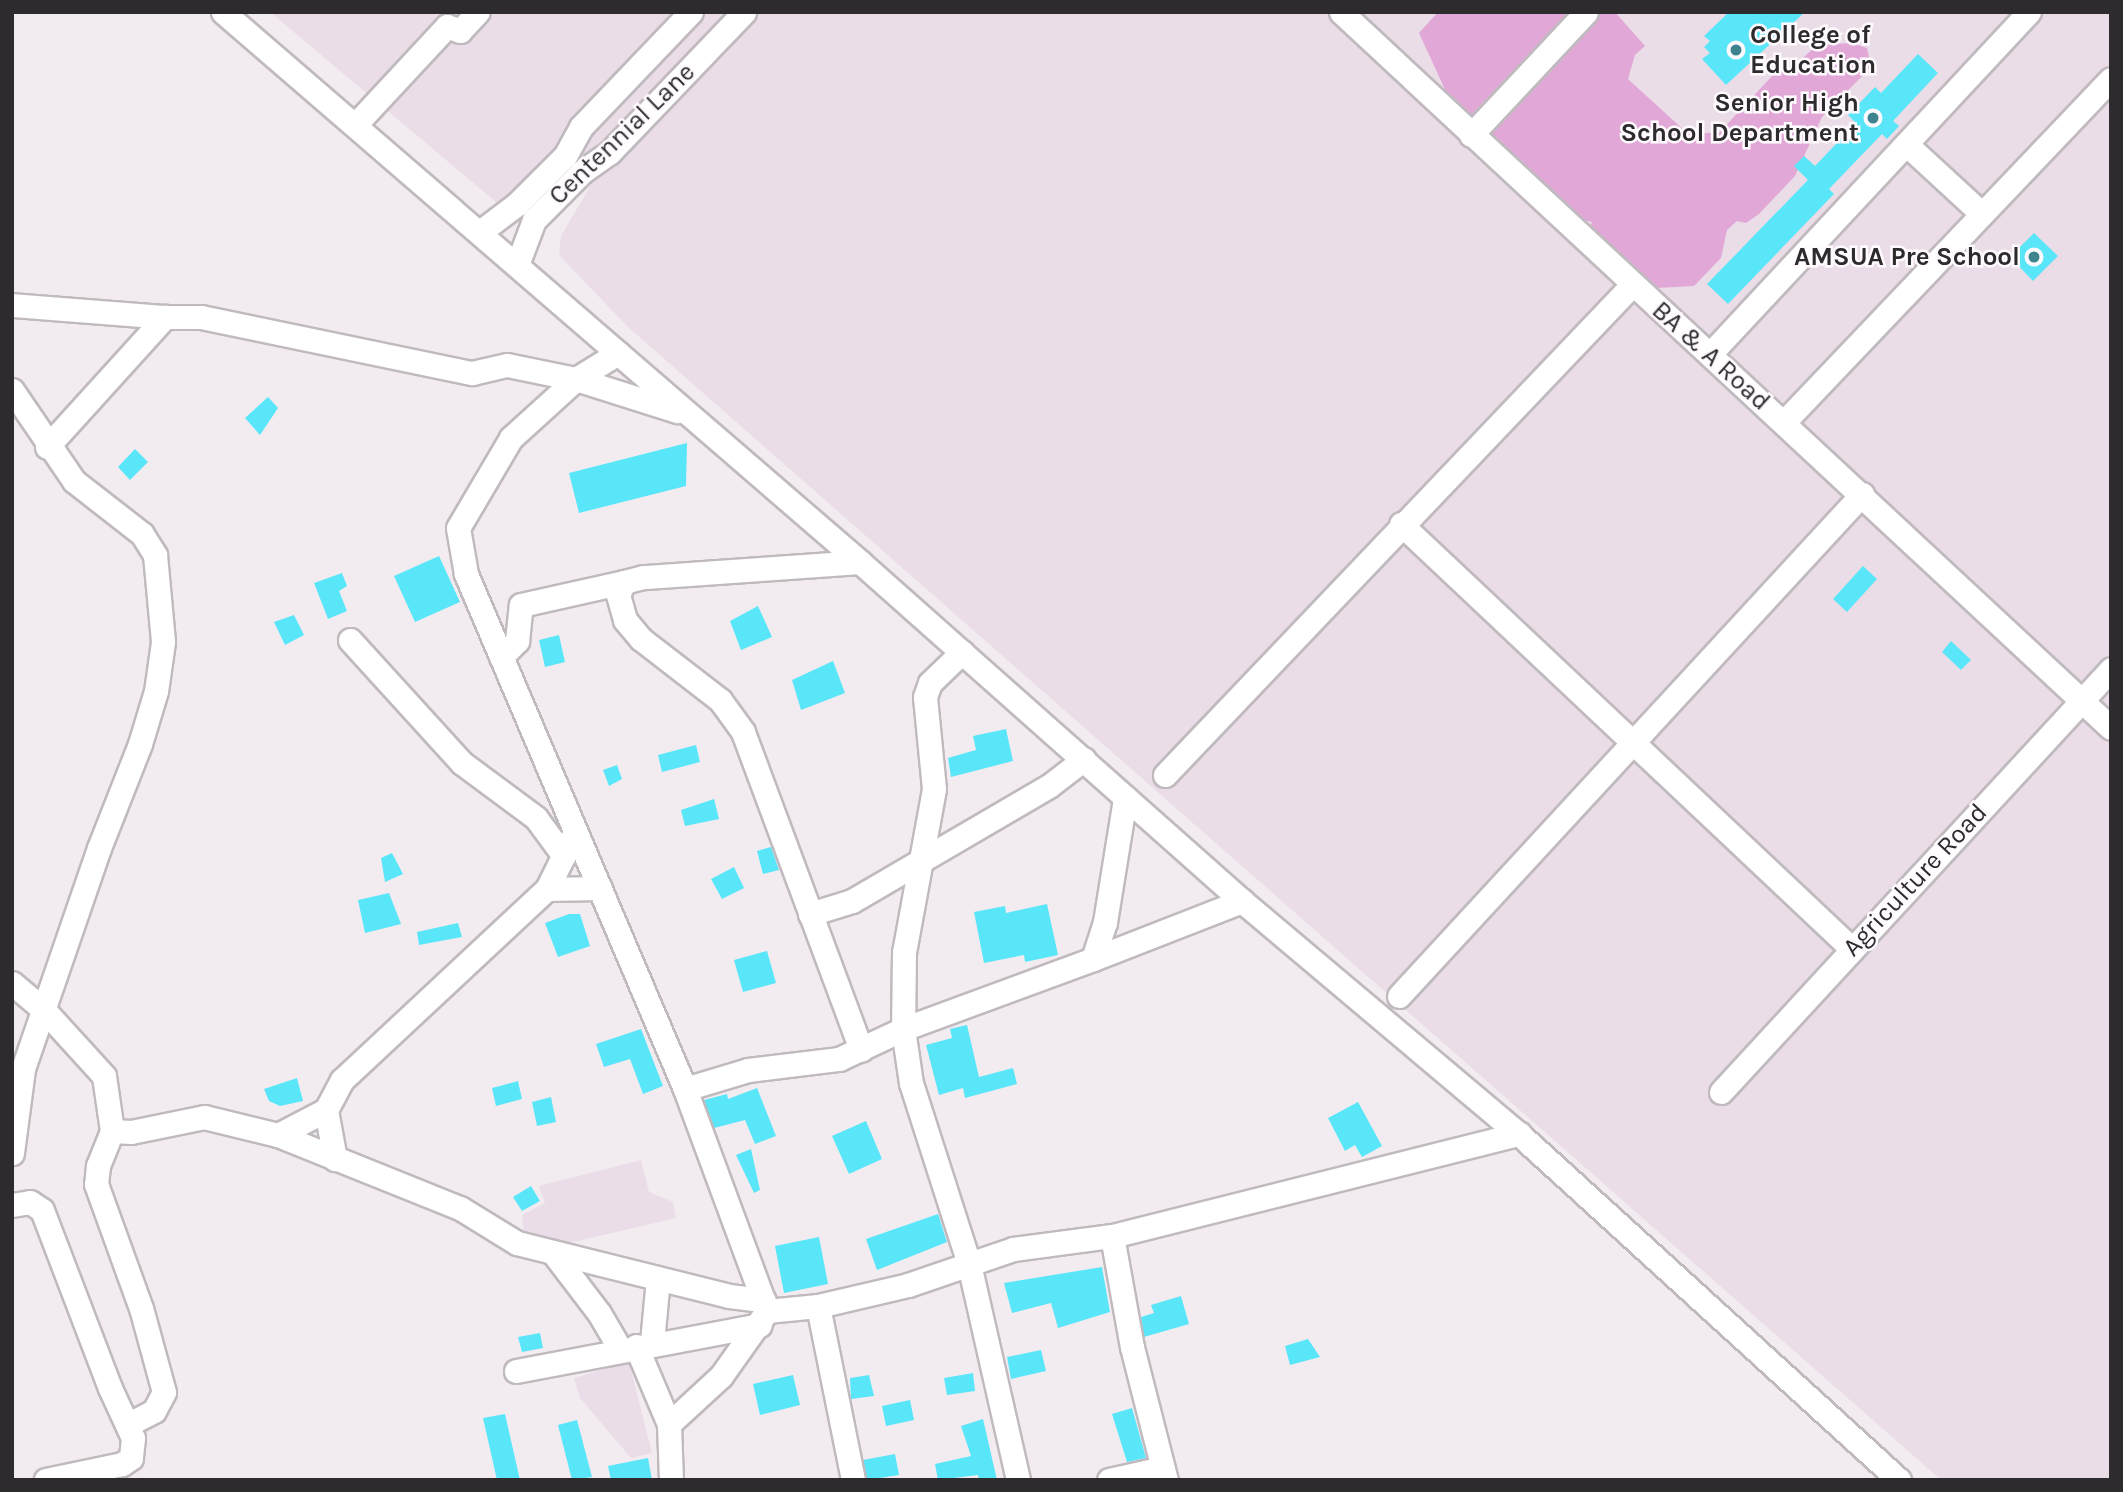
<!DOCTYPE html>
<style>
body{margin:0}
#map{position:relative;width:2123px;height:1492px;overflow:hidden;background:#f2ecf1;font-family:Karla,sans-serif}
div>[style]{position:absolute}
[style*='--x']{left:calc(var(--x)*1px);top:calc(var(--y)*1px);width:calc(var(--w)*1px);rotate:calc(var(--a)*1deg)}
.built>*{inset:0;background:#eadde7}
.green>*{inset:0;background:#e1a8d7}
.building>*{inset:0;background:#5ae6f9}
.roads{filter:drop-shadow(2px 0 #c0babf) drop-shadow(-2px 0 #c0babf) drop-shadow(0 2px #c0babf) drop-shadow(0 -2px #c0babf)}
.minor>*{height:23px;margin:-11.5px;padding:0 11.5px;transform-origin:11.5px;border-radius:11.5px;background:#fff}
.dots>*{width:19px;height:19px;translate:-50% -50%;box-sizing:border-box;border:4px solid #fffafe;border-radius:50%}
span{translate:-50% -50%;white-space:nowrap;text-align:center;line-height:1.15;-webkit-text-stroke:5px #fffafe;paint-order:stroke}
.poi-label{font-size:26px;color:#2d2b2d;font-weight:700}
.left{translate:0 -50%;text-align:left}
.right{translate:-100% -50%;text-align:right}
.street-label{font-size:26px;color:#2d2b2d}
.frame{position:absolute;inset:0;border:14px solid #2d2b2d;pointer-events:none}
</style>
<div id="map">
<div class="built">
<i style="clip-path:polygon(270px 12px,2111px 12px,2111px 1480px,1941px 1480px,628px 327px,559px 255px,561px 236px,592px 183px,583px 171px,565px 156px,503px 202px,496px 202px)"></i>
<i style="clip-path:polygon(641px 1160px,649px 1192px,673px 1202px,676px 1218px,548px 1248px,524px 1233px,522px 1215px,545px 1203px,539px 1186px)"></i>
<i style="clip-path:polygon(629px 1362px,652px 1453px,631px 1458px,580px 1398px,574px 1378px)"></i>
</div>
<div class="green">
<i style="clip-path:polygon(1438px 12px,1615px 12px,1645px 46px,1635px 55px,1628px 79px,1687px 133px,1719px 133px,1772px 76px,1792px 68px,1817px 45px,1852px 43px,1867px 48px,1871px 67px,1822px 117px,1795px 176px,1759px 214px,1746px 223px,1737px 221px,1727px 230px,1721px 258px,1694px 286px,1656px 288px,1608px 242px,1596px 240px,1588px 231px,1592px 222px,1572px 218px,1448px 96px,1419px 33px)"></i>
</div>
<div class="building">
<i style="clip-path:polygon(1729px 12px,1805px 12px,1726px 85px,1702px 59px,1710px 53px,1704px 47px,1710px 41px,1704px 36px)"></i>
<i style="clip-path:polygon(1918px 54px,1938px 73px,1893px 121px,1899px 126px,1887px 139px,1882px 134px,1829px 189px,1834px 194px,1728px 304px,1707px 284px,1808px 180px,1794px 166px,1804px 156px,1815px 166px,1856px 123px,1848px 115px,1875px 87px,1881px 93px)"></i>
<i style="clip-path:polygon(2034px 233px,2058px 256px,2033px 281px,2010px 257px)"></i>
<i style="clip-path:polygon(268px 397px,278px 408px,260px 435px,245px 418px)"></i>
<i style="clip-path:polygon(687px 443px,686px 486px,579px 513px,569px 473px)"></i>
<i style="clip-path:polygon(135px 449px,148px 462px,130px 480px,118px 467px)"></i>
<i style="clip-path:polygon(439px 556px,460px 602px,415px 622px,394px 576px)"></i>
<i style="clip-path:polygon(1863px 566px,1877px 579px,1847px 612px,1833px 599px)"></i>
<i style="clip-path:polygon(342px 573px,347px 586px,339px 591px,347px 611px,328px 619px,314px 583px)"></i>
<i style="clip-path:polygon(758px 606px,772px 637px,741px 650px,730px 621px)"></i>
<i style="clip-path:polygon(294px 615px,304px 635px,285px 645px,274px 622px)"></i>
<i style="clip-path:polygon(559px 635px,565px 662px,545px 667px,539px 640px)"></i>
<i style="clip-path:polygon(1951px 641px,1971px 660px,1961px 670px,1942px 652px)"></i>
<i style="clip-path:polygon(833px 661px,845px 693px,801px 710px,792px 680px)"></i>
<i style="clip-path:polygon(1006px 729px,1013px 761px,951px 777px,948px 758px,976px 750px,973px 736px)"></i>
<i style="clip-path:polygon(696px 745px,700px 762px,662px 772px,658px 755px)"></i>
<i style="clip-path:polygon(617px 765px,622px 779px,609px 786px,603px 770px)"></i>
<i style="clip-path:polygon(714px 799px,719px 819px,685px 826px,681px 810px)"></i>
<i style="clip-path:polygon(771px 847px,779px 870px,763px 874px,757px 851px)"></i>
<i style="clip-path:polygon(392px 853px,403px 874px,385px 882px,381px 858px)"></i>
<i style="clip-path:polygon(734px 867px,744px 888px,722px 899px,711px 879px)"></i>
<i style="clip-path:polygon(389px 893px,401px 924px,365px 933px,358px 900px)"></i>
<i style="clip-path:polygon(1047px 904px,1058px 955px,1025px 962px,1024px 955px,984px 963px,974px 912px,1005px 906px,1006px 913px)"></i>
<i style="clip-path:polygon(569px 914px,580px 914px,590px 946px,558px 957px,545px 923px)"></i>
<i style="clip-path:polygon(458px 923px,462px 937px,419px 945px,417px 932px)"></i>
<i style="clip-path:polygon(767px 951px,776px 983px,743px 992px,734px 960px)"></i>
<i style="clip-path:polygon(967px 1025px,979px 1077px,1013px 1068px,1017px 1084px,965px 1098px,963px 1088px,939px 1095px,926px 1045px,952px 1038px,950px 1029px)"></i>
<i style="clip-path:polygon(641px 1029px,663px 1086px,643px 1094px,630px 1059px,604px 1067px,596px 1044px)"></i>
<i style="clip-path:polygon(297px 1078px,303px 1101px,280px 1106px,269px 1101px,264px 1089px)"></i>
<i style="clip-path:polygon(518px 1081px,522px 1099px,496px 1106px,492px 1088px)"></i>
<i style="clip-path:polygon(757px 1088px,776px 1136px,755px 1144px,745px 1120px,714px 1128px,704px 1100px,727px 1094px,728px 1099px)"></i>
<i style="clip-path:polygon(551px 1097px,556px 1122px,537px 1126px,532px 1102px)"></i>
<i style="clip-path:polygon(1358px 1102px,1382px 1146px,1362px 1157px,1355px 1145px,1345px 1151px,1328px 1118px)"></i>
<i style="clip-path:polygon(866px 1121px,882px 1159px,849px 1174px,832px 1136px)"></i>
<i style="clip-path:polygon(751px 1149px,760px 1190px,754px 1193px,736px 1155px)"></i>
<i style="clip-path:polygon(531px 1186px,540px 1201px,522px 1211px,513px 1197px)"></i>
<i style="clip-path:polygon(938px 1214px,947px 1242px,877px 1270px,866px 1239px)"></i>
<i style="clip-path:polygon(819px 1237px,828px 1284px,784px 1293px,775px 1246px)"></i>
<i style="clip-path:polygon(1102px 1267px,1110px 1312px,1058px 1328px,1051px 1303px,1012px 1313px,1004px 1283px)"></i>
<i style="clip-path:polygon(1181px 1296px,1189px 1324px,1144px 1337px,1141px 1317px,1154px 1313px,1151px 1305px)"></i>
<i style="clip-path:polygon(540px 1333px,543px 1348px,522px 1352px,518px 1337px)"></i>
<i style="clip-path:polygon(1308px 1339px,1320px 1357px,1290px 1365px,1285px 1346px)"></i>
<i style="clip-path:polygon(1041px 1350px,1046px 1371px,1011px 1379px,1007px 1357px)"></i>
<i style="clip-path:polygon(973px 1373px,975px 1391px,947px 1395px,944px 1378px)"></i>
<i style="clip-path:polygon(793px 1375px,800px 1405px,760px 1415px,753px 1384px)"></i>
<i style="clip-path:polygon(869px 1375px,874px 1396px,851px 1399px,850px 1378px)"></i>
<i style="clip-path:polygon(910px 1400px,914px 1420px,886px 1426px,882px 1406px)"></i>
<i style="clip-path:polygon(1132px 1408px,1146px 1458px,1127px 1462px,1112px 1414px)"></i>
<i style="clip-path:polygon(505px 1414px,520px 1480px,497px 1480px,483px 1418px)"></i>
<i style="clip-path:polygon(983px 1419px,997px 1480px,979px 1480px,978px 1475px,938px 1480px,935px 1464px,971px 1456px,961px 1426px)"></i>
<i style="clip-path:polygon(577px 1420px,592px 1477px,572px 1480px,558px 1425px)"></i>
<i style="clip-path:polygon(895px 1454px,899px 1475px,867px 1480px,863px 1460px)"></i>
<i style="clip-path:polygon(648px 1458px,652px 1480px,611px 1480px,608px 1466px)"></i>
</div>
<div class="roads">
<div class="minor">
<i style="--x:223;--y:12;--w:842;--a:40.81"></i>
<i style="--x:860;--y:562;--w:511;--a:41.59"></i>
<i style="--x:1242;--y:901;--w:362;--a:40.1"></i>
<i style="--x:1519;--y:1134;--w:514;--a:42.32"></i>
<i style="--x:1341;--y:12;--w:1051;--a:42.92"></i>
<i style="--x:355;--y:125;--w:135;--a:-47.1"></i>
<i style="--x:447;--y:26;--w:14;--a:21"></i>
<i style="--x:460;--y:31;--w:26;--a:-47"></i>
<i style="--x:1471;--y:135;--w:168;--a:-46.9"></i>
<i style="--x:1906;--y:144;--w:103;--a:42.6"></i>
<i style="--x:480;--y:232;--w:46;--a:-37.1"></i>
<i style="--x:517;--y:204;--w:68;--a:-45"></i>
<i style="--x:565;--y:156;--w:33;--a:-61"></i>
<i style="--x:581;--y:127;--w:159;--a:-46.3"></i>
<i style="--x:517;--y:265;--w:48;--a:-69.3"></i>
<i style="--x:534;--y:220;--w:69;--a:-45"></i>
<i style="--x:583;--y:171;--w:32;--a:-35"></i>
<i style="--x:609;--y:153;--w:195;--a:-46.2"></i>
<i style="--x:12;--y:305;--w:153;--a:4.5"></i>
<i style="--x:618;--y:353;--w:49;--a:148.2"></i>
<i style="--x:576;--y:379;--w:88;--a:137.8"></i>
<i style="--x:511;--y:438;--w:104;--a:120.5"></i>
<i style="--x:458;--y:528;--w:47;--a:80.1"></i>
<i style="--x:466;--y:574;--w:560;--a:66.96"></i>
<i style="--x:685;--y:1089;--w:237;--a:69.7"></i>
<i style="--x:767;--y:1311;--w:80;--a:125.3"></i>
<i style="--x:721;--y:1376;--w:71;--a:137.3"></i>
<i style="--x:669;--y:1424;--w:56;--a:88"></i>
<i style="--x:1710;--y:354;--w:468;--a:-47"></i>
<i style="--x:12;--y:390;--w:110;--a:55.7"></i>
<i style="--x:74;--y:481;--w:86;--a:37.9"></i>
<i style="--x:142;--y:534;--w:25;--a:58"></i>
<i style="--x:155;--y:555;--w:87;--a:84.7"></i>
<i style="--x:163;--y:642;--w:49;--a:98.1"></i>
<i style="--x:156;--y:691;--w:55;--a:106.8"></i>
<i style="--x:140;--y:744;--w:112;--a:111.5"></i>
<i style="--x:99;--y:848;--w:234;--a:109"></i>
<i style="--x:23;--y:1069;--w:85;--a:97.5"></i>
<i style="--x:1785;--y:421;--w:472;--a:-46.4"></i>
<i style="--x:47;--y:447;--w:176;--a:-47.8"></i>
<i style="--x:165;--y:317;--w:36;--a:0"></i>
<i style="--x:201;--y:317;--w:277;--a:11.7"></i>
<i style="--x:472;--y:373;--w:36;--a:-13"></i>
<i style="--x:507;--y:365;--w:70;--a:11.5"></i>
<i style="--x:576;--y:379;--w:106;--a:17.6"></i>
<i style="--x:1401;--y:524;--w:618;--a:43.3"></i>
<i style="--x:860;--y:562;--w:218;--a:176"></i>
<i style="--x:643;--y:577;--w:20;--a:165"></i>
<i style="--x:624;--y:582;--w:14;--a:115"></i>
<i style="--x:618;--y:595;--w:26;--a:74"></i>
<i style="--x:625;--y:620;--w:25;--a:50"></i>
<i style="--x:641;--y:639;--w:100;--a:37.7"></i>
<i style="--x:720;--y:700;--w:39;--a:54"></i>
<i style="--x:743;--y:732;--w:339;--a:69.6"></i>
<i style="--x:350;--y:640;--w:166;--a:47.7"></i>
<i style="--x:462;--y:763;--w:92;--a:36.6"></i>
<i style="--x:536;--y:818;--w:47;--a:53.6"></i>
<i style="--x:962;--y:652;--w:45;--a:135.9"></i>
<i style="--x:930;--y:683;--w:15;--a:110"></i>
<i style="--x:925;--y:697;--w:92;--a:84.4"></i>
<i style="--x:934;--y:789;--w:166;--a:100.4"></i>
<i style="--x:904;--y:952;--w:77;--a:90.7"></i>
<i style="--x:903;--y:1029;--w:55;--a:81.6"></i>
<i style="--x:911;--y:1083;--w:190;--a:72.2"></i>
<i style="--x:969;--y:1264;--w:221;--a:77.2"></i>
<i style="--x:501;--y:657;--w:23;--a:-45"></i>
<i style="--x:517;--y:641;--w:36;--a:-84"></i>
<i style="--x:521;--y:605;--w:106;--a:-12.6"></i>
<i style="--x:1165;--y:775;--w:677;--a:-46.38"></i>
<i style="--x:547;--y:889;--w:53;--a:-1.1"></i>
<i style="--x:810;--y:914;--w:44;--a:-17.2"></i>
<i style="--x:852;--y:901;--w:228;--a:-30.3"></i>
<i style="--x:1049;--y:786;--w:44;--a:-37.6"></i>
<i style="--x:1093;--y:959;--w:160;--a:-21.3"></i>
<i style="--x:12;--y:983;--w:42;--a:40.2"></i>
<i style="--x:44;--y:1010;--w:89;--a:47.7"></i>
<i style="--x:104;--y:1076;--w:56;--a:81.7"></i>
<i style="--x:112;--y:1131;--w:19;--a:3"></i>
<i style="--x:131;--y:1132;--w:75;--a:-11.6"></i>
<i style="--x:204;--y:1117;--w:76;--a:13.7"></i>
<i style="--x:278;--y:1135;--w:54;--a:-27.5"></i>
<i style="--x:326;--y:1110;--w:34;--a:-62"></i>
<i style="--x:342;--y:1080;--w:280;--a:-43"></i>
<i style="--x:547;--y:889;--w:64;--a:-63.8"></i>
<i style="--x:1399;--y:996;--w:683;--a:-47.31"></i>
<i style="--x:685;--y:1089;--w:66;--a:-16.8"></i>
<i style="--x:748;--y:1070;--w:92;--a:-6.9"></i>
<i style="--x:839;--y:1059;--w:71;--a:-25.1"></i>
<i style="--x:903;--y:1029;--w:202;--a:-20.2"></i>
<i style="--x:1093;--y:959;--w:39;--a:-72"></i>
<i style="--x:1105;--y:922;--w:126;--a:-80.8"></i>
<i style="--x:1721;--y:1092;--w:575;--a:-47.32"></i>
<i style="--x:326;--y:1110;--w:50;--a:79.6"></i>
<i style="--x:112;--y:1131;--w:38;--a:112"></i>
<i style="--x:98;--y:1166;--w:18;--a:96"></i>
<i style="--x:96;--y:1184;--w:132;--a:70.1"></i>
<i style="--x:141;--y:1308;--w:87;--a:74.7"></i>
<i style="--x:164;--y:1392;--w:21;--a:118"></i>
<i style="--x:154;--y:1411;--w:28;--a:153"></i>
<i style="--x:278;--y:1135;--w:196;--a:21.9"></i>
<i style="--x:460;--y:1208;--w:67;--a:31.6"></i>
<i style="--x:517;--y:1243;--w:219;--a:14"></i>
<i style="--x:729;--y:1296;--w:35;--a:7"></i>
<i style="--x:12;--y:1205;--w:18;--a:-9"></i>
<i style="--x:30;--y:1202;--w:14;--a:34"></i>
<i style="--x:42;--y:1210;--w:191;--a:69.1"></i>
<i style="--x:110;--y:1388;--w:55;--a:65.3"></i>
<i style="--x:133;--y:1438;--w:20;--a:96"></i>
<i style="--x:131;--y:1458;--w:11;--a:146"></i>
<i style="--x:122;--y:1464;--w:78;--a:168.1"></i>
<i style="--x:1112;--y:1236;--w:113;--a:79.8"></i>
<i style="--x:1132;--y:1347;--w:137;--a:75.7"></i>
<i style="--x:554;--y:1254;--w:74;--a:52.7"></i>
<i style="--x:599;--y:1313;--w:42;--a:59.7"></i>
<i style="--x:818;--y:1306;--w:177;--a:78.6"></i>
<i style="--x:767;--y:1311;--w:51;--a:-5.6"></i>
<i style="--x:818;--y:1306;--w:92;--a:-13.1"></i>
<i style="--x:908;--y:1285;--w:111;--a:-18.9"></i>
<i style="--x:1013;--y:1249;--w:100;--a:-7.5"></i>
<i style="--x:1112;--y:1236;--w:420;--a:-14.1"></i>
<i style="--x:652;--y:1342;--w:64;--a:-84.6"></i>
<i style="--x:636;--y:1346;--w:85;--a:67.1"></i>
<i style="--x:516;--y:1371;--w:248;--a:-10.7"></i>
<i style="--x:1109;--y:1480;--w:55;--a:-12.5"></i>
</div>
</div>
<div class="dots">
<i style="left:1736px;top:50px;background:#3d848e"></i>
<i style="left:1873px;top:118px;background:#3d848e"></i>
<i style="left:2034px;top:257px;background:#3d848e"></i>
</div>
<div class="poi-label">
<span class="left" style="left:1750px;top:50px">College of<br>Education</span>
<span class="right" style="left:1859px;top:118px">Senior High<br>School Department</span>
<span class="right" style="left:2020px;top:257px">AMSUA Pre School</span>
</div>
<div class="street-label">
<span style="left:622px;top:134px;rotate:-44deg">Centennial Lane</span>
<span style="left:1711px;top:356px;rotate:42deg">BA &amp; A Road</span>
<span style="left:1915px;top:880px;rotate:-47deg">Agriculture Road</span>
</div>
<div class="frame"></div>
</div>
